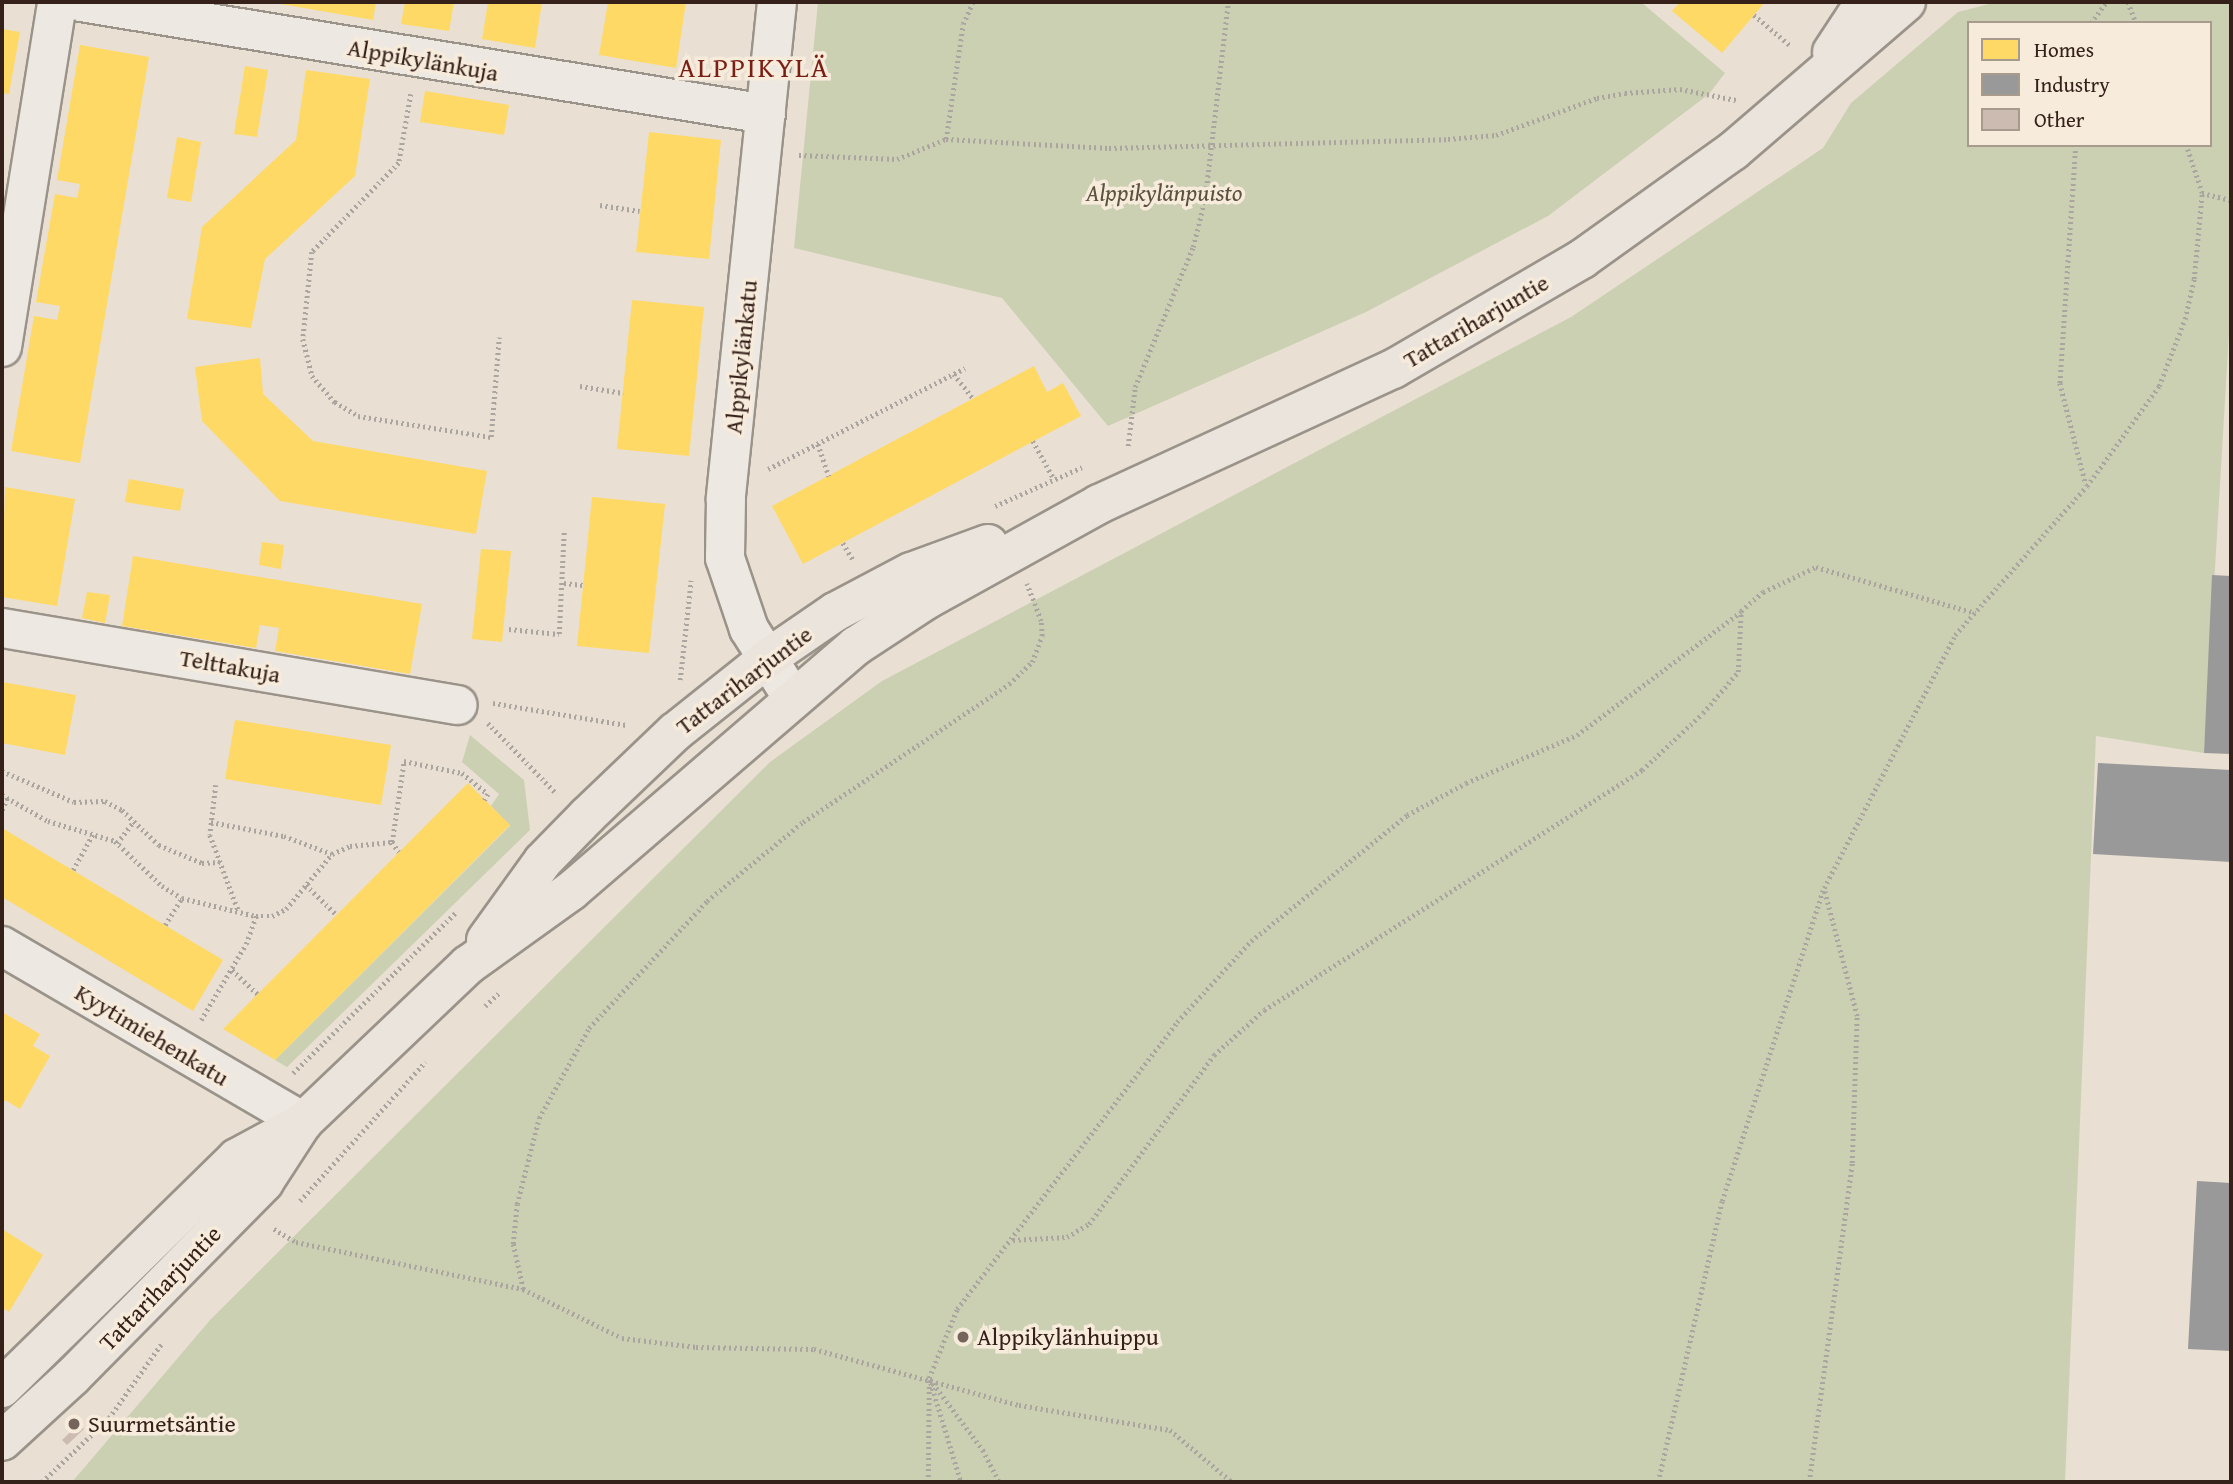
<!DOCTYPE html>
<meta charset="utf-8">
<style>
body{margin:0}
#map{position:relative;width:2233px;height:1484px;overflow:hidden;background:#e9dfd2;font-family:"Gentium Book Plus",serif}
div>[style]{position:absolute}
[style*='--x']{left:calc(var(--x)*1px);top:calc(var(--y)*1px);width:calc(var(--w)*1px);rotate:calc(var(--a)*1deg)}
.green>*{inset:0;background:#ccd0b3}
.homes>*{inset:0;background:#ffd966}
.industry>*{inset:0;background:#999}
.building>*{inset:0;background:#ccbbb0}
.path>*{height:4.5px;margin-top:-2.25px;transform-origin:0;background:repeating-linear-gradient(90deg,#aba5a0 0 2px,transparent 0 5.5px)}
.roads{filter:drop-shadow(2px 0 #9a938a) drop-shadow(-2px 0 #9a938a) drop-shadow(0 2px #9a938a) drop-shadow(0 -2px #9a938a)}
.minor>*{height:38px;margin:-19px;padding:0 19px;transform-origin:19px;border-radius:19px;background:#ede8e1}
.major>*{height:38px;margin:-19px;padding:0 19px;transform-origin:19px;border-radius:19px;background:#eae4dc}
.dots>*{width:19px;height:19px;translate:-50% -50%;box-sizing:border-box;border:4px solid #f7ebdb;border-radius:50%}
span{translate:-50% -50%;white-space:nowrap;text-align:center;line-height:1.15;-webkit-text-stroke:7px #f7ebdb;paint-order:stroke}
.street-label{font-size:24px;color:#35211a}
.park-label{font-size:24px;color:#5b5240;font-style:italic}
.poi-label{font-size:24px;color:#35211a}
.left{translate:0 -50%;text-align:left}
.quarter-label{font-size:28px;color:#7a1f14;letter-spacing:2px}
.frame{position:absolute;inset:0;border:4px solid #35211a;pointer-events:none}
.legend{position:absolute;left:1967px;top:21px;width:245px;height:126px;box-sizing:border-box;background:#f7ebdb;border:2px solid #a99a8e;margin:0;padding:9px 12px;list-style:none;font-size:21px;color:#35211a}
.legend li{display:flex;align-items:center;gap:14px;height:35px}
.legend b{width:35px;border:2px solid #a99a8e}
</style>
<div id="map">
<div class="green">
<i style="clip-path:polygon(818px 2px,1641px 2px,1725px 73px,1709px 94px,1548px 216px,1366px 312px,1108px 426px,1002px 298px,794px 248px)"></i>
<i style="clip-path:polygon(evenodd,1997px 2px,2231px 2px,2231px 300px,2204px 753px,2096px 736px,2065px 1482px,72px 1482px,211px 1319px,770px 762px,882px 681px,1571px 317px,1823px 148px,1851px 103px,1958px 12px,1997px 2px,1969px 23px,2210px 23px,2210px 145px,1969px 145px,1969px 23px)"></i>
<i style="clip-path:polygon(470px 735px,524px 780px,530px 830px,287px 1067px,275px 1060px,510px 826px,491px 806px,499px 794px,462px 762px)"></i>
</div>
<div class="homes">
<i style="clip-path:polygon(269px 2px,376px 2px,373px 20px)"></i>
<i style="clip-path:polygon(405px 2px,454px 2px,449px 31px,401px 24px)"></i>
<i style="clip-path:polygon(488px 2px,542px 2px,535px 48px,482px 39px)"></i>
<i style="clip-path:polygon(608px 2px,686px 2px,676px 68px,599px 55px)"></i>
<i style="clip-path:polygon(1680px 2px,1765px 2px,1722px 53px,1672px 11px)"></i>
<i style="clip-path:polygon(2px 29px,20px 32px,9px 94px,2px 93px)"></i>
<i style="clip-path:polygon(80px 45px,149px 57px,80px 463px,11px 451px,34px 316px,57px 320px,60px 306px,36px 302px,55px 194px,77px 198px,80px 184px,57px 180px)"></i>
<i style="clip-path:polygon(245px 66px,268px 70px,257px 137px,234px 134px)"></i>
<i style="clip-path:polygon(306px 70px,370px 79px,355px 176px,265px 259px,251px 328px,187px 319px,202px 227px,296px 140px)"></i>
<i style="clip-path:polygon(425px 91px,509px 105px,504px 135px,420px 122px)"></i>
<i style="clip-path:polygon(649px 132px,721px 140px,709px 259px,636px 252px)"></i>
<i style="clip-path:polygon(177px 137px,201px 142px,191px 202px,167px 198px)"></i>
<i style="clip-path:polygon(632px 300px,704px 307px,689px 456px,617px 449px)"></i>
<i style="clip-path:polygon(260px 358px,263px 394px,313px 441px,487px 471px,476px 534px,280px 501px,202px 421px,195px 367px)"></i>
<i style="clip-path:polygon(1034px 366px,1047px 392px,1063px 383px,1081px 416px,803px 564px,772px 506px)"></i>
<i style="clip-path:polygon(129px 479px,184px 489px,180px 511px,125px 502px)"></i>
<i style="clip-path:polygon(5px 487px,75px 499px,57px 606px,2px 597px)"></i>
<i style="clip-path:polygon(592px 497px,665px 504px,649px 653px,577px 646px)"></i>
<i style="clip-path:polygon(262px 542px,284px 545px,281px 569px,259px 565px)"></i>
<i style="clip-path:polygon(481px 549px,511px 551px,502px 642px,472px 639px)"></i>
<i style="clip-path:polygon(133px 556px,422px 604px,410px 674px,275px 651px,279px 628px,260px 625px,256px 648px,122px 626px)"></i>
<i style="clip-path:polygon(87px 592px,110px 595px,105px 623px,82px 618px)"></i>
<i style="clip-path:polygon(2px 682px,76px 695px,65px 755px,2px 743px)"></i>
<i style="clip-path:polygon(235px 720px,391px 745px,381px 805px,225px 779px)"></i>
<i style="clip-path:polygon(468px 783px,510px 825px,275px 1060px,223px 1029px)"></i>
<i style="clip-path:polygon(2px 828px,223px 960px,193px 1011px,2px 897px)"></i>
<i style="clip-path:polygon(2px 1012px,40px 1034px,33px 1046px,50px 1056px,20px 1109px,5px 1100px,2px 1106px)"></i>
<i style="clip-path:polygon(2px 1229px,43px 1255px,9px 1312px,2px 1307px)"></i>
</div>
<div class="industry">
<i style="clip-path:polygon(2212px 575px,2231px 576px,2231px 754px,2204px 753px)"></i>
<i style="clip-path:polygon(2098px 763px,2231px 770px,2231px 862px,2093px 854px)"></i>
<i style="clip-path:polygon(2197px 1181px,2231px 1183px,2231px 1351px,2188px 1349px)"></i>
</div>
<div class="building">
<i style="clip-path:polygon(79px 1424px,84px 1429px,67px 1445px,62px 1440px)"></i>
</div>
<div class="path">
<i style="--x:2128;--y:2;--w:22;--a:69"></i>
<i style="--x:1754;--y:15;--w:48;--a:40"></i>
<i style="--x:2091;--y:23;--w:26;--a:-54"></i>
<i style="--x:411;--y:94;--w:70;--a:99.9"></i>
<i style="--x:399;--y:163;--w:124;--a:134.3"></i>
<i style="--x:312;--y:252;--w:87;--a:95.9"></i>
<i style="--x:303;--y:339;--w:38;--a:76"></i>
<i style="--x:312;--y:376;--w:35;--a:49"></i>
<i style="--x:335;--y:402;--w:27;--a:31"></i>
<i style="--x:358;--y:416;--w:135;--a:9"></i>
<i style="--x:491;--y:437;--w:100;--a:-85.4"></i>
<i style="--x:946;--y:139;--w:116;--a:-81.6"></i>
<i style="--x:963;--y:24;--w:24;--a:-66"></i>
<i style="--x:2076;--y:145;--w:239;--a:93.8"></i>
<i style="--x:2060;--y:383;--w:105;--a:75.7"></i>
<i style="--x:799;--y:155;--w:98;--a:2.3"></i>
<i style="--x:897;--y:159;--w:53;--a:-22.2"></i>
<i style="--x:946;--y:139;--w:163;--a:3.2"></i>
<i style="--x:1109;--y:148;--w:339;--a:-1.5"></i>
<i style="--x:1448;--y:139;--w:48;--a:-4.8"></i>
<i style="--x:1496;--y:135;--w:108;--a:-20.1"></i>
<i style="--x:1597;--y:98;--w:28;--a:-10"></i>
<i style="--x:1625;--y:93;--w:55;--a:-4.2"></i>
<i style="--x:1680;--y:89;--w:57;--a:11.1"></i>
<i style="--x:2202;--y:193;--w:30;--a:14"></i>
<i style="--x:600;--y:205;--w:40;--a:8.5"></i>
<i style="--x:954;--y:374;--w:31;--a:52"></i>
<i style="--x:580;--y:386;--w:44;--a:9.2"></i>
<i style="--x:1033;--y:441;--w:43;--a:61.1"></i>
<i style="--x:818;--y:444;--w:34;--a:71"></i>
<i style="--x:1128;--y:446;--w:59;--a:-83.2"></i>
<i style="--x:1135;--y:387;--w:152;--a:-67.5"></i>
<i style="--x:1193;--y:247;--w:49;--a:-76"></i>
<i style="--x:1205;--y:199;--w:198;--a:-83.3"></i>
<i style="--x:768;--y:469;--w:221;--a:-27.1"></i>
<i style="--x:995;--y:506;--w:95;--a:-24.1"></i>
<i style="--x:843;--y:543;--w:21;--a:59"></i>
<i style="--x:564;--y:583;--w:19;--a:6"></i>
<i style="--x:509;--y:629;--w:50;--a:5.7"></i>
<i style="--x:559;--y:634;--w:102;--a:-87.2"></i>
<i style="--x:680;--y:680;--w:100;--a:-83.7"></i>
<i style="--x:493;--y:703;--w:135;--a:9.4"></i>
<i style="--x:488;--y:723;--w:99;--a:45.8"></i>
<i style="--x:2;--y:771;--w:78;--a:23.3"></i>
<i style="--x:74;--y:802;--w:31;--a:-2"></i>
<i style="--x:105;--y:801;--w:19;--a:28"></i>
<i style="--x:122;--y:810;--w:51;--a:43.4"></i>
<i style="--x:159;--y:845;--w:47;--a:22.7"></i>
<i style="--x:202;--y:863;--w:18;--a:-3"></i>
<i style="--x:216;--y:785;--w:50;--a:96.8"></i>
<i style="--x:210;--y:835;--w:82;--a:69.4"></i>
<i style="--x:2;--y:795;--w:53;--a:29.5"></i>
<i style="--x:48;--y:821;--w:70;--a:16.6"></i>
<i style="--x:115;--y:841;--w:65;--a:43.8"></i>
<i style="--x:162;--y:886;--w:23;--a:31"></i>
<i style="--x:182;--y:898;--w:76;--a:13.7"></i>
<i style="--x:256;--y:916;--w:16;--a:0"></i>
<i style="--x:272;--y:916;--w:16;--a:-27"></i>
<i style="--x:286;--y:909;--w:72;--a:-50.1"></i>
<i style="--x:332;--y:854;--w:20;--a:-24"></i>
<i style="--x:350;--y:846;--w:42;--a:-5.4"></i>
<i style="--x:392;--y:842;--w:82;--a:-81.6"></i>
<i style="--x:404;--y:761;--w:59;--a:11.7"></i>
<i style="--x:462;--y:773;--w:33;--a:39"></i>
<i style="--x:488;--y:794;--w:7;--a:117"></i>
<i style="--x:2;--y:810;--w:13;--a:-67"></i>
<i style="--x:211;--y:822;--w:74;--a:10.9"></i>
<i style="--x:284;--y:836;--w:51;--a:20.6"></i>
<i style="--x:392;--y:842;--w:12;--a:55"></i>
<i style="--x:117;--y:843;--w:28;--a:-52"></i>
<i style="--x:73;--y:870;--w:43;--a:-61.1"></i>
<i style="--x:306;--y:885;--w:43;--a:44.1"></i>
<i style="--x:165;--y:925;--w:32;--a:-58"></i>
<i style="--x:232;--y:970;--w:35;--a:43"></i>
<i style="--x:485;--y:1006;--w:19;--a:-43"></i>
<i style="--x:201;--y:1020;--w:88;--a:-59.4"></i>
<i style="--x:246;--y:944;--w:30;--a:-70"></i>
<i style="--x:293;--y:1073;--w:229;--a:-44.6"></i>
<i style="--x:300;--y:1201;--w:187;--a:-48"></i>
<i style="--x:274;--y:1229;--w:26;--a:31"></i>
<i style="--x:296;--y:1242;--w:232;--a:11.7"></i>
<i style="--x:523;--y:1289;--w:110;--a:26.3"></i>
<i style="--x:622;--y:1338;--w:75;--a:6.9"></i>
<i style="--x:696;--y:1347;--w:118;--a:1"></i>
<i style="--x:814;--y:1349;--w:213;--a:15.3"></i>
<i style="--x:1019;--y:1405;--w:153;--a:9.4"></i>
<i style="--x:1170;--y:1430;--w:81;--a:40"></i>
<i style="--x:1013;--y:1240;--w:54;--a:-3.2"></i>
<i style="--x:1067;--y:1237;--w:26;--a:-31"></i>
<i style="--x:1089;--y:1224;--w:210;--a:-53.5"></i>
<i style="--x:1214;--y:1055;--w:67;--a:-42"></i>
<i style="--x:1264;--y:1010;--w:448;--a:-32.4"></i>
<i style="--x:1642;--y:770;--w:83;--a:-43.1"></i>
<i style="--x:1703;--y:713;--w:54;--a:-49.5"></i>
<i style="--x:1738;--y:672;--w:61;--a:-87.2"></i>
<i style="--x:1741;--y:611;--w:29;--a:-41"></i>
<i style="--x:1763;--y:592;--w:59;--a:-25.3"></i>
<i style="--x:1816;--y:567;--w:166;--a:16.1"></i>
<i style="--x:523;--y:1289;--w:46;--a:-102.5"></i>
<i style="--x:513;--y:1244;--w:40;--a:-84.3"></i>
<i style="--x:517;--y:1204;--w:89;--a:-75.7"></i>
<i style="--x:539;--y:1118;--w:103;--a:-60.9"></i>
<i style="--x:589;--y:1028;--w:173;--a:-47.1"></i>
<i style="--x:707;--y:901;--w:124;--a:-39.5"></i>
<i style="--x:803;--y:822;--w:248;--a:-33.8"></i>
<i style="--x:1009;--y:684;--w:32;--a:-44"></i>
<i style="--x:1032;--y:662;--w:28;--a:-69"></i>
<i style="--x:1042;--y:636;--w:15;--a:-94"></i>
<i style="--x:1041;--y:621;--w:40;--a:-111"></i>
<i style="--x:930;--y:1379;--w:89;--a:53.3"></i>
<i style="--x:983;--y:1450;--w:36;--a:63"></i>
<i style="--x:931;--y:1383;--w:103;--a:73.1"></i>
<i style="--x:42;--y:1482;--w:93;--a:-43.7"></i>
<i style="--x:109;--y:1418;--w:92;--a:-54.8"></i>
<i style="--x:928;--y:1482;--w:104;--a:-89.4"></i>
<i style="--x:929;--y:1378;--w:74;--a:-67.9"></i>
<i style="--x:957;--y:1309;--w:362;--a:-52.5"></i>
<i style="--x:1177;--y:1022;--w:110;--a:-47.6"></i>
<i style="--x:1251;--y:941;--w:201;--a:-38.9"></i>
<i style="--x:1407;--y:815;--w:67;--a:-28.5"></i>
<i style="--x:1466;--y:783;--w:121;--a:-23.4"></i>
<i style="--x:1577;--y:735;--w:205;--a:-36.9"></i>
<i style="--x:1658;--y:1482;--w:288;--a:-77.2"></i>
<i style="--x:1722;--y:1201;--w:329;--a:-72"></i>
<i style="--x:1824;--y:888;--w:285;--a:-62.6"></i>
<i style="--x:1955;--y:635;--w:199;--a:-48.5"></i>
<i style="--x:2087;--y:486;--w:123;--a:-54.2"></i>
<i style="--x:2159;--y:386;--w:72;--a:-68.8"></i>
<i style="--x:2185;--y:319;--w:41;--a:-77.3"></i>
<i style="--x:2194;--y:279;--w:86;--a:-84.7"></i>
<i style="--x:2202;--y:193;--w:51;--a:-108.4"></i>
<i style="--x:1809;--y:1482;--w:322;--a:-82.3"></i>
<i style="--x:1852;--y:1163;--w:147;--a:-88.1"></i>
<i style="--x:1857;--y:1016;--w:131;--a:-104.6"></i>
</div>
<div class="roads">
<div class="minor">
<i style="--x:81;--y:2;--w:694;--a:9.29"></i>
<i style="--x:777;--y:2;--w:500;--a:95.9"></i>
<i style="--x:726;--y:499;--w:59;--a:91"></i>
<i style="--x:725;--y:558;--w:75;--a:71.3"></i>
<i style="--x:749;--y:629;--w:80;--a:57.7"></i>
<i style="--x:2;--y:347;--w:349;--a:-80.9"></i>
<i style="--x:2;--y:628;--w:462;--a:9.6"></i>
<i style="--x:2;--y:946;--w:349;--a:30.3"></i>
</div>
<div class="major">
<i style="--x:1832;--y:52;--w:60;--a:-56.6"></i>
<i style="--x:486;--y:940;--w:97;--a:-54.2"></i>
<i style="--x:543;--y:861;--w:64;--a:-45.6"></i>
<i style="--x:588;--y:815;--w:120;--a:-43.7"></i>
<i style="--x:675;--y:732;--w:119;--a:-38.5"></i>
<i style="--x:768;--y:658;--w:81;--a:-34.5"></i>
<i style="--x:835;--y:612;--w:86;--a:-27.8"></i>
<i style="--x:911;--y:572;--w:82;--a:-20"></i>
<i style="--x:2;--y:1388;--w:329;--a:-44.4"></i>
<i style="--x:237;--y:1158;--w:72;--a:-28.4"></i>
<i style="--x:2;--y:1441;--w:96;--a:-42.5"></i>
<i style="--x:73;--y:1376;--w:272;--a:-45.4"></i>
<i style="--x:264;--y:1182;--w:72;--a:-57"></i>
<i style="--x:303;--y:1122;--w:228;--a:-43.6"></i>
<i style="--x:468;--y:965;--w:127;--a:-35.7"></i>
<i style="--x:571;--y:891;--w:376;--a:-40.7"></i>
<i style="--x:856;--y:646;--w:84;--a:-33.3"></i>
<i style="--x:926;--y:600;--w:198;--a:-29"></i>
<i style="--x:1099;--y:504;--w:324;--a:-24.7"></i>
<i style="--x:1393;--y:369;--w:219;--a:-30.2"></i>
<i style="--x:1582;--y:259;--w:186;--a:-35.6"></i>
<i style="--x:1733;--y:151;--w:228;--a:-40.7"></i>
</div>
</div>
<div class="dots">
<i style="left:963px;top:1337px;background:#74645a"></i>
<i style="left:74px;top:1424px;background:#74645a"></i>
</div>
<div class="street-label">
<span style="left:423px;top:60px;rotate:10deg">Alppikylänkuja</span>
<span style="left:1476px;top:321px;rotate:-30deg">Tattariharjuntie</span>
<span style="left:741px;top:357px;rotate:-84deg">Alppikylänkatu</span>
<span style="left:230px;top:666px;rotate:10deg">Telttakuja</span>
<span style="left:744px;top:680px;rotate:-37deg">Tattariharjuntie</span>
<span style="left:152px;top:1035px;rotate:31deg">Kyytimiehenkatu</span>
<span style="left:160px;top:1288px;rotate:-46deg">Tattariharjuntie</span>
</div>
<div class="park-label">
<span style="left:1164px;top:193px">Alppikylänpuisto</span>
</div>
<div class="poi-label">
<span class="left" style="left:977px;top:1337px">Alppikylänhuippu</span>
<span class="left" style="left:88px;top:1424px">Suurmetsäntie</span>
</div>
<div class="quarter-label">
<span style="left:754px;top:67px">ALPPIKYLÄ</span>
</div>
<div class="frame"></div>
<ul class="legend">
<li><b style="height:19px;background:#ffd966"></b>Homes</li>
<li><b style="height:19px;background:#999"></b>Industry</li>
<li><b style="height:19px;background:#ccbbb0"></b>Other</li>
</ul>
</div>
